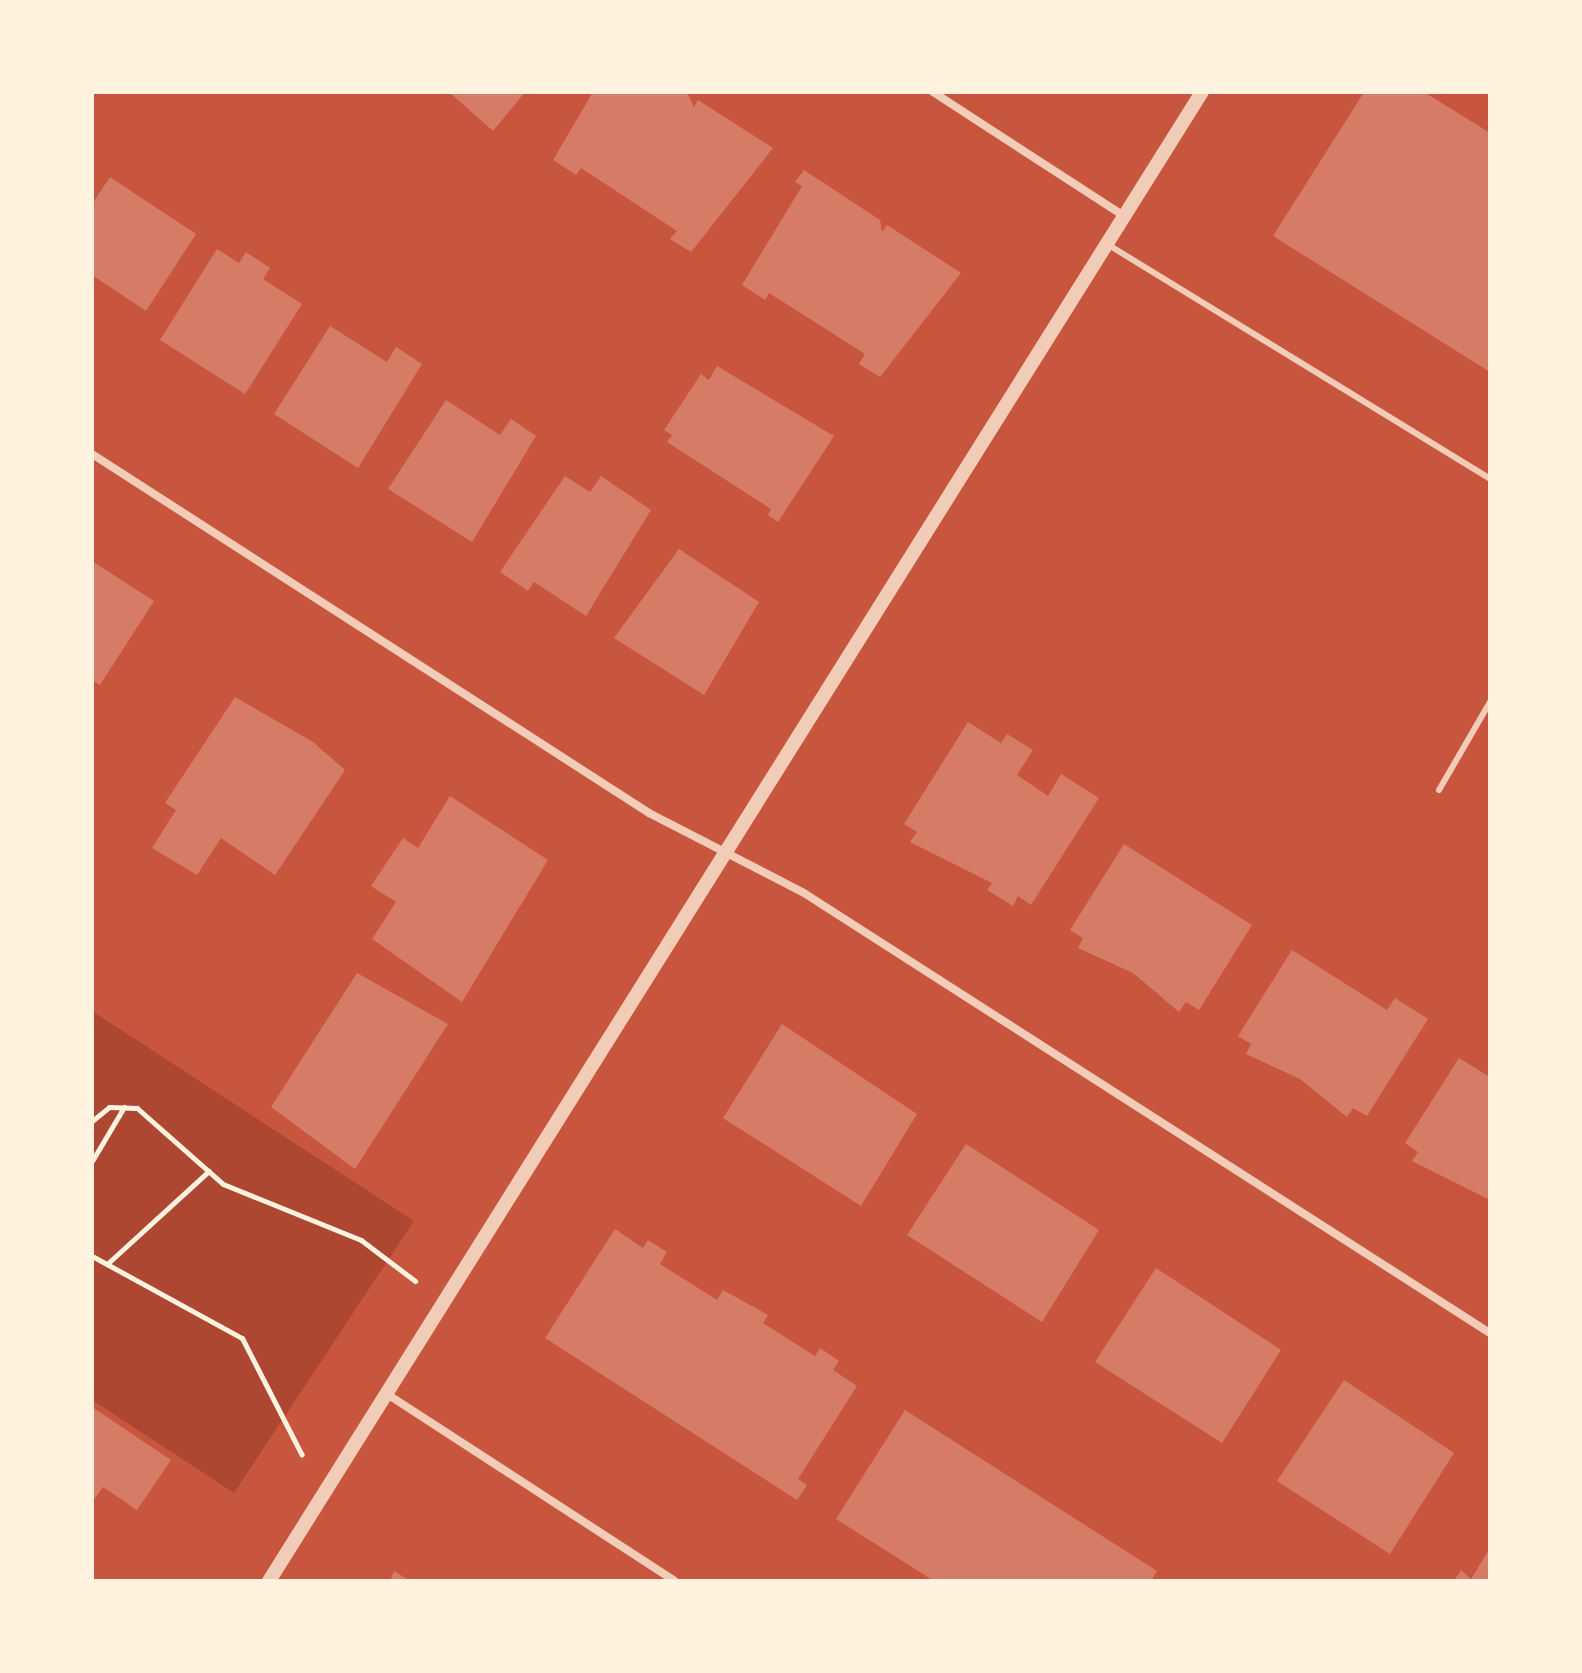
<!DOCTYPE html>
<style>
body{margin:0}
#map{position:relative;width:1582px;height:1673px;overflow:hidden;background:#c8553d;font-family:"Playfair Display",serif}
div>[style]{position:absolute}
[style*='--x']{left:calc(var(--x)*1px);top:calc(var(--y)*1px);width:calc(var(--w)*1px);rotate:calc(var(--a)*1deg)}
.green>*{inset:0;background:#ae4732}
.building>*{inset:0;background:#d67c66}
.path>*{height:5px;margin:-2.5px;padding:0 2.5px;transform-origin:2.5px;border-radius:2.5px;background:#fff3e0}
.service>*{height:6px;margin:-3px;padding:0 3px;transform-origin:3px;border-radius:3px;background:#f1ccb7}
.minor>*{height:8px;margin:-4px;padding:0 4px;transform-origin:4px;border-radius:4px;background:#f1ccb7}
.tertiary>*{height:14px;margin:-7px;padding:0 7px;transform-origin:7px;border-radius:7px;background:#f1ccb7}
span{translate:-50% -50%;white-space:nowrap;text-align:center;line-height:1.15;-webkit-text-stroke:8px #fff3e0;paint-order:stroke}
.frame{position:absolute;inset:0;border:94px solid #fff3e0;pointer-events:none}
</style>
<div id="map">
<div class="green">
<i style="clip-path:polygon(92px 1011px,414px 1221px,234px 1493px,92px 1400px)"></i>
</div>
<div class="building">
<i style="clip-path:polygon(449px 92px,525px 92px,493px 131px)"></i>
<i style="clip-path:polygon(593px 92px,687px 92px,694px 107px,698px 100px,773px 148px,691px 252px,670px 239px,677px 231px,581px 168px,576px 175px,553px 160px)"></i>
<i style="clip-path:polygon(1364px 92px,1424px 92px,1490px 133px,1490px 372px,1273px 236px)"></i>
<i style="clip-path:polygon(804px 170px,880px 220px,882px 232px,887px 225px,961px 273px,880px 377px,859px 364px,865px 354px,769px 293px,765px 300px,742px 285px,802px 186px,795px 182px)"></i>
<i style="clip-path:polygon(110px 177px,196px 234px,146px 311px,92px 275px,92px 204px)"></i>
<i style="clip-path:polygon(217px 249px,239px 263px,246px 252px,270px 268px,263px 279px,302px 304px,245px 394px,160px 340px)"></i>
<i style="clip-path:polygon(330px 326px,387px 362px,396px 347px,422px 364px,358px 468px,274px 414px)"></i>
<i style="clip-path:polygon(717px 366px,834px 436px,778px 522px,768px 515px,771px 509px,667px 442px,672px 435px,664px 430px,701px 374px,709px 380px)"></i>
<i style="clip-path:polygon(446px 400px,500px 435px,511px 419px,536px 436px,472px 542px,388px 489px)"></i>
<i style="clip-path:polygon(565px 476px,590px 492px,601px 476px,651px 510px,586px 616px,534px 582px,528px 591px,500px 572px)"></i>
<i style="clip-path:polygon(679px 549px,759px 602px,704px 695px,614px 638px)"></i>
<i style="clip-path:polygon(92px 561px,154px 601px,100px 685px,92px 680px)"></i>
<i style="clip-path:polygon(235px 697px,313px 742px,345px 770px,275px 875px,221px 838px,197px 875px,152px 848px,176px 810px,165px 803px)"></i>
<i style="clip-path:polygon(968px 722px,1001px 743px,1007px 734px,1033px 750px,1017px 775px,1048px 796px,1061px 774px,1099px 798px,1031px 905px,1018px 896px,1013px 906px,987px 890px,992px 883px,910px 842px,917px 832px,904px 824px)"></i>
<i style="clip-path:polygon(450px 796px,548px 860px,462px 1002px,372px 939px,396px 902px,371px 886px,403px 838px,418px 848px)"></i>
<i style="clip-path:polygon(1124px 844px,1252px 925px,1199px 1010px,1186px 1002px,1179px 1012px,1133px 973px,1078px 948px,1083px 938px,1070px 930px)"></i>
<i style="clip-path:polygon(1292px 950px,1387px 1010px,1395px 998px,1428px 1019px,1367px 1116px,1353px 1108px,1347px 1117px,1300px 1079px,1246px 1054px,1251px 1044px,1238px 1036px)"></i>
<i style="clip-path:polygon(357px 973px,448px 1024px,355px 1169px,271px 1107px)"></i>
<i style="clip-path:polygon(782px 1024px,917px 1114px,861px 1206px,723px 1118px)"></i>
<i style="clip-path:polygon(1459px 1058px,1490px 1077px,1490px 1200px,1412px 1161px,1418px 1152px,1405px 1143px)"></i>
<i style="clip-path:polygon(966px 1144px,1099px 1230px,1042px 1322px,907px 1235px)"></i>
<i style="clip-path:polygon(615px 1229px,643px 1248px,648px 1240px,667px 1252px,660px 1264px,717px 1300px,723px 1290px,768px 1315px,763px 1323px,815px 1356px,820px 1348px,839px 1361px,833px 1370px,857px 1386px,798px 1479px,807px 1485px,797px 1500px,545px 1338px)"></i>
<i style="clip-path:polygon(1156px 1268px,1281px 1350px,1222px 1443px,1095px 1362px)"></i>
<i style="clip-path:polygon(1344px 1380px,1454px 1453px,1390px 1554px,1277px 1481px)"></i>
<i style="clip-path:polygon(92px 1407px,171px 1460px,137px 1510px,103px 1487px,92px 1502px)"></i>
<i style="clip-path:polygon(905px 1410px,1157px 1571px,1151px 1581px,934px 1581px,836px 1519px)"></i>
<i style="clip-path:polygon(1490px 1548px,1490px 1581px,1454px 1581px,1461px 1570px,1471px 1579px)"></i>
<i style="clip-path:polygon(394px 1571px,410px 1581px,390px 1581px)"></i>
</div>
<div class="path">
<i style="--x:92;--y:1121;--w:22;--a:-39"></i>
<i style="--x:109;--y:1107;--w:28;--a:2"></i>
<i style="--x:137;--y:1108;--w:115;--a:41.5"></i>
<i style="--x:223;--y:1184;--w:149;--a:22.1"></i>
<i style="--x:361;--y:1240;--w:68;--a:37.2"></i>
<i style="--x:92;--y:1161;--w:63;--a:-59.3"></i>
<i style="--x:92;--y:1256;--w:171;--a:28.7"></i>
<i style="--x:242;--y:1338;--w:131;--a:62.9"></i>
<i style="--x:107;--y:1264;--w:138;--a:-42.4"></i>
</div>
<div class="service">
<i style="--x:1107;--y:244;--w:449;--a:31.5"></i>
<i style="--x:1439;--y:790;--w:102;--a:-59.9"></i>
</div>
<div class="minor">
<i style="--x:933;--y:92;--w:228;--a:33"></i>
<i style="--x:92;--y:454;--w:663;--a:32.8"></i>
<i style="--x:649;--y:813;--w:174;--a:27.3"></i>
<i style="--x:804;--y:893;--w:815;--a:32.68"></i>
<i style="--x:387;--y:1394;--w:343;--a:33"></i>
</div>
<div class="tertiary">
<i style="--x:269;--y:1581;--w:1757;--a:-57.93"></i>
</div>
<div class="frame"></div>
</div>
